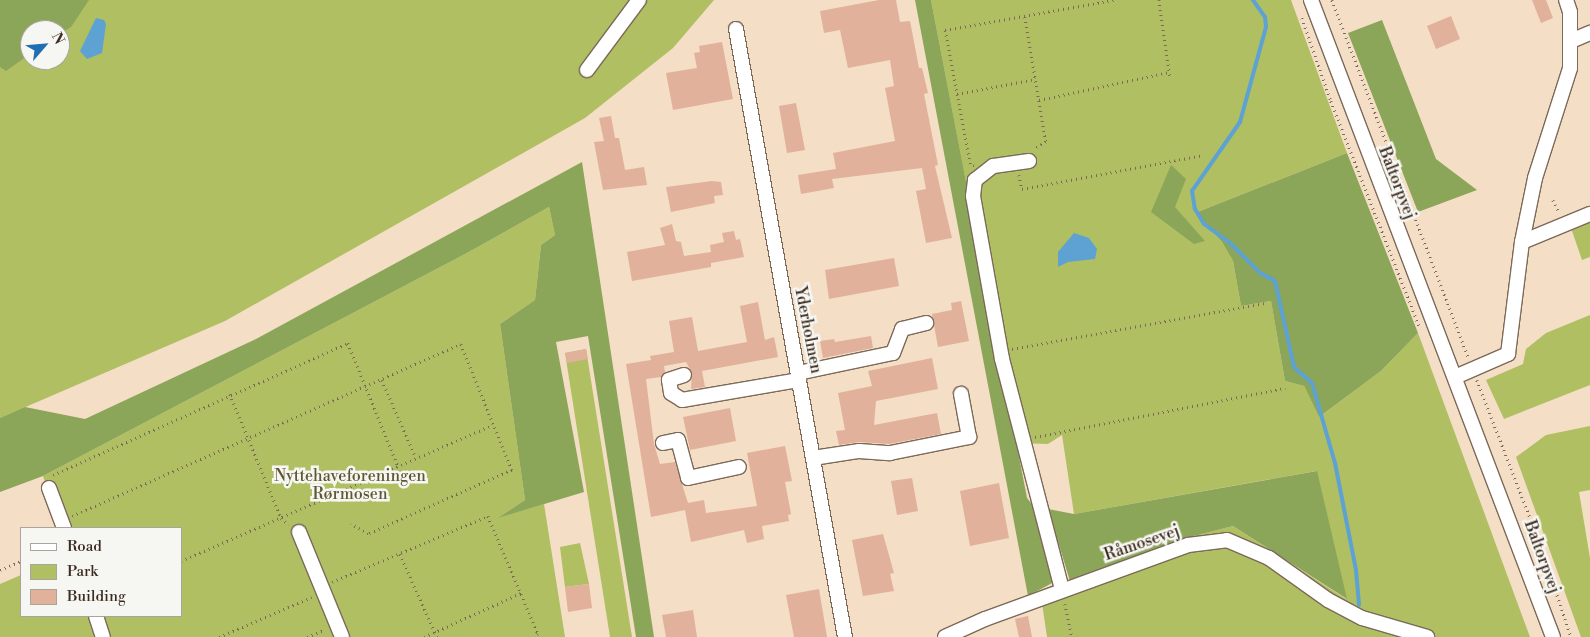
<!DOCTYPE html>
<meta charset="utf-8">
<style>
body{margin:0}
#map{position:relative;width:1590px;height:637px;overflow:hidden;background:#f4dec5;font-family:"Libre Bodoni",serif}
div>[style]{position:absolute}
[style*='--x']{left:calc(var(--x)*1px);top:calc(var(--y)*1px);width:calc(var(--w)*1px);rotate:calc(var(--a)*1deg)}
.green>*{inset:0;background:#afbf62}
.forest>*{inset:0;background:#8ba658}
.water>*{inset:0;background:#5da2d2}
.stream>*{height:4px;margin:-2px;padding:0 2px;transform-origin:2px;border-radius:2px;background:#5da2d2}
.building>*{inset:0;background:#e1b19b}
.path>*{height:2.5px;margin-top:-1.25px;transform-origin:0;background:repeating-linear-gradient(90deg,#7c6958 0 1px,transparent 0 5px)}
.roads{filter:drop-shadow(1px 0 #7c6958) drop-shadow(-1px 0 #7c6958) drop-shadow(0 1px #7c6958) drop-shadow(0 -1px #7c6958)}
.minor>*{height:14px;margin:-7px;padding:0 7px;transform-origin:7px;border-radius:7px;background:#fff}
span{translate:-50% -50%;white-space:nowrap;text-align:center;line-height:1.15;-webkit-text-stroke:5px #f6f6f2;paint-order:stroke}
.street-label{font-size:16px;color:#3b2a1e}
.park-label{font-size:16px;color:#5e5732}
.legend{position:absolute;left:20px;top:527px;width:162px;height:90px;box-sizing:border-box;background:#f6f6f2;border:1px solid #aba49d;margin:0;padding:6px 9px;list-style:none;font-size:15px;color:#3b2a1e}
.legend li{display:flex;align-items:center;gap:10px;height:25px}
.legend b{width:25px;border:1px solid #aba49d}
.north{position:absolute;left:20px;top:20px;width:50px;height:50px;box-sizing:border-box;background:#f6f6f2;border:1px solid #aba49d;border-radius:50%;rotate:63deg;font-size:14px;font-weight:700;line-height:20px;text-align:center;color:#3b2a1e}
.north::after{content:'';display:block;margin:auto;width:18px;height:22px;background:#1f6fb2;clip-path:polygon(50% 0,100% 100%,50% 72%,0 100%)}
</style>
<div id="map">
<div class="green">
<i style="clip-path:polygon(evenodd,0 0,714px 0,673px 48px,585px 118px,225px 321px,0 418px,0 0,30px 30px,60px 30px,60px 60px,30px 60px,30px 30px)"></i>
<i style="clip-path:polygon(931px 0,1291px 0,1347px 153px,1195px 213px,1222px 242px,1233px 261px,1241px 306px,1271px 301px,1285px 381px,1304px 386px,1319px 417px,1381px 371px,1418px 333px,1530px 637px,1047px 637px,1040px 590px,1194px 536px,1233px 526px,1346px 599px,1316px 471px,1074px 514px,1062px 435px,1048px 444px,1016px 443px)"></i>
<i style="clip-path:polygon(549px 207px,555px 235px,541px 245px,535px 300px,500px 324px,525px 500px,500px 517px,544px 504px,565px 637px,0 637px,0 584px,21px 575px,21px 616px,181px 616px,181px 528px,61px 528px,43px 476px,467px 253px)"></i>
<i style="clip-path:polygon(1590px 221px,1590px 257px,1582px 260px,1571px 228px)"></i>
<i style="clip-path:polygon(1590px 315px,1590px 385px,1504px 419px,1486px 380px,1523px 364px,1526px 349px,1546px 333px)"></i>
<i style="clip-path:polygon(586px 349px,632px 637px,610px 637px,565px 353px)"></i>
<i style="clip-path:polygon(1590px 426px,1590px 490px,1579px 492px,1590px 558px,1590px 637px,1581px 637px,1516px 457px,1546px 435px)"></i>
<i style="clip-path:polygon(580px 543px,589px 584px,565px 587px,560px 547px)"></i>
</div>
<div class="forest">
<i style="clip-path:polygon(0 0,89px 0,71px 27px,60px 34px,60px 30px,30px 30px,30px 54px,6px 71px,0 67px)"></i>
<i style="clip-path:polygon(915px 0,931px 0,1027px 498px,1042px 517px,1054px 582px,1028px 596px)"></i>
<i style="clip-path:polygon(1382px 20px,1436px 159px,1477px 190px,1418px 212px,1348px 33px)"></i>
<i style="clip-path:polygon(1347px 153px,1418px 333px,1381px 371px,1319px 417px,1304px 386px,1285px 381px,1271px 301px,1241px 306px,1233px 261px,1222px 242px,1195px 213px)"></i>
<i style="clip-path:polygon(582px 162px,654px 637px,636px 637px,588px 336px,556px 342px,584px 492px,498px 518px,525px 500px,500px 324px,535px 300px,541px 245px,555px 235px,549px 207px,467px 253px,43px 476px,0 492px,0 418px,25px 407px,85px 419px,256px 339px)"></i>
<i style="clip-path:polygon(1171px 165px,1186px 179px,1175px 207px,1205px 241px,1194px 244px,1151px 212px)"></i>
<i style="clip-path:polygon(1317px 471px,1347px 599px,1233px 526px,1194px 536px,1070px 581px,1048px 509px,1074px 514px)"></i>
</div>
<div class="water">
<i style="clip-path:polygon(96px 18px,104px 20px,106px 24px,102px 53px,87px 59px,80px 51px)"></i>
<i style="clip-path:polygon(1074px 233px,1089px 238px,1097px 249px,1095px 259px,1068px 262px,1058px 267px,1058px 252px)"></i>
</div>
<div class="stream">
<i style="--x:1253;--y:0;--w:21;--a:55"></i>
<i style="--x:1265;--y:17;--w:10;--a:84"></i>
<i style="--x:1266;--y:27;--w:98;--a:105.3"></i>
<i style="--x:1240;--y:122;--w:84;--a:124.8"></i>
<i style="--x:1192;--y:191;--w:18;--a:81"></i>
<i style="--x:1195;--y:209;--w:17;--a:59"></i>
<i style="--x:1204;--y:224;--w:32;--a:36"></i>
<i style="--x:1230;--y:243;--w:42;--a:45"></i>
<i style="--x:1260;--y:273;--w:17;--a:28"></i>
<i style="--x:1275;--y:281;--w:88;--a:77.5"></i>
<i style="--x:1294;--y:367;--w:24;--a:42"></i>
<i style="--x:1312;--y:383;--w:83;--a:74"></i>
<i style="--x:1335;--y:463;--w:109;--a:78.9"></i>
<i style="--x:1356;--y:570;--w:35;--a:85"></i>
</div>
<div class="building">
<i style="clip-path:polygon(879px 0,896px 0,900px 22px,910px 21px,919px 68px,922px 68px,928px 93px,924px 94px,938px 165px,935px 166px,952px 238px,926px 243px,916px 191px,926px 189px,922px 168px,832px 179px,834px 188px,801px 194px,798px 175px,836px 169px,833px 153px,895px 141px,885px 88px,894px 86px,890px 60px,848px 68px,840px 30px,824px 33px,820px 11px)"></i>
<i style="clip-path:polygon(1532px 0,1546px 0,1553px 18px,1541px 23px)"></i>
<i style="clip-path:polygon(1451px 16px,1460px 39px,1436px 49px,1427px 26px)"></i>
<i style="clip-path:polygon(722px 42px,733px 99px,673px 110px,666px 73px,697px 68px,694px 53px,700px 52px,699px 46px)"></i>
<i style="clip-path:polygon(796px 103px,805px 150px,787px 153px,779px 106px)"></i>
<i style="clip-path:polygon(611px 116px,615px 138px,619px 138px,625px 170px,644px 167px,647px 185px,603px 190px,594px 142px,604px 141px,599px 118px)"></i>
<i style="clip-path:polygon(712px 181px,721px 182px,723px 195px,714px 196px,715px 203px,671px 212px,666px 187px)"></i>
<i style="clip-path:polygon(672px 224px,676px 241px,681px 242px,684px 256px,711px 252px,710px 245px,724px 242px,722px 233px,734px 231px,736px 240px,740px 239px,744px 257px,711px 263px,711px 267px,632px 281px,627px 252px,665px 245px,660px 228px)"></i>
<i style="clip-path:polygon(894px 258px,899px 286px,829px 299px,825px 270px)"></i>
<i style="clip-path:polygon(961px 301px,969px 341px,938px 347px,932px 314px,952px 310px,951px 303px)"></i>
<i style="clip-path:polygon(758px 302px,765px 340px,774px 337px,778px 357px,702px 371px,705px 387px,691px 389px,692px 373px,686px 362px,664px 366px,665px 372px,661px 377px,646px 379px,654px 444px,660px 464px,675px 462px,688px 503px,704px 500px,706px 513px,757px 506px,747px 453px,785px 446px,792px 481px,785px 482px,791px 514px,788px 515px,789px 521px,762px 526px,764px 539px,747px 543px,744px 530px,691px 542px,685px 510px,651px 517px,626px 364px,651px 360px,650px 356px,674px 352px,669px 321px,692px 317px,698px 351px,747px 342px,740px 306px)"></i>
<i style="clip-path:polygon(871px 336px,873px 348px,823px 358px,820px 341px,834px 339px,835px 342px)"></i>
<i style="clip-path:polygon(586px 349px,588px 359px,567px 363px,565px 353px)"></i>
<i style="clip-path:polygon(932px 358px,938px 389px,876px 401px,874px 425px,937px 413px,941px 434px,889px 444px,859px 442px,839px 445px,836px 431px,845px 430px,838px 393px,872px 386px,868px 371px)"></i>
<i style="clip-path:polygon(730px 408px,736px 441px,690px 450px,683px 417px)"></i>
<i style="clip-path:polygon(912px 478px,918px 511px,897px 515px,891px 481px)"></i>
<i style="clip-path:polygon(999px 483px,1009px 538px,970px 546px,960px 491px)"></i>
<i style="clip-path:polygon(883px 534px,894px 573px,890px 574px,894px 591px,863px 596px,852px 540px)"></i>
<i style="clip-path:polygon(589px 584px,592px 608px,568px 612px,565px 587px)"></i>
<i style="clip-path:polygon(819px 589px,827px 637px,794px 637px,786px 595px)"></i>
<i style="clip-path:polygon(693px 610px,697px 637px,666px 637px,662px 615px)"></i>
<i style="clip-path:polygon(1028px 616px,1032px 637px,1019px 637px,1015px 619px)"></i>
</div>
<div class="path">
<i style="--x:1159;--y:0;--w:77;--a:81.8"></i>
<i style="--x:1332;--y:0;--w:382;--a:69.1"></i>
<i style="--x:1025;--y:17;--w:127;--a:80.5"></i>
<i style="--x:1046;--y:142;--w:14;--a:150"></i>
<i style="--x:1302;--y:18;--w:88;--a:70.7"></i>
<i style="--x:1331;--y:101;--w:242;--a:68.6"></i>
<i style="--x:957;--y:94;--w:80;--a:-10.8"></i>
<i style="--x:1039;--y:100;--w:134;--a:-12.1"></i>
<i style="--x:974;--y:166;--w:4;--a:-153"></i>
<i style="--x:970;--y:164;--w:136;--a:-100.6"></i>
<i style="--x:945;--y:30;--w:172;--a:-10.1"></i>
<i style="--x:1019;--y:175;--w:14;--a:78"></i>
<i style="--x:1022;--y:189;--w:184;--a:-10.6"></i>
<i style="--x:1553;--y:200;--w:13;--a:63"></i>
<i style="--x:1012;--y:349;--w:258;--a:-10.3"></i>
<i style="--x:382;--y:380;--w:85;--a:66.4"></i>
<i style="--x:1477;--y:380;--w:175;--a:68.9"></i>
<i style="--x:1540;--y:543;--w:99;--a:71.7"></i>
<i style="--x:230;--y:394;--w:134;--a:67.6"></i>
<i style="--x:281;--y:518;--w:10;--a:37"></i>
<i style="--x:1035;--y:437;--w:255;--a:-11.1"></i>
<i style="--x:53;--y:475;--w:323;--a:-24.1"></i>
<i style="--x:348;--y:343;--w:133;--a:67.9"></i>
<i style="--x:72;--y:516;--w:425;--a:-23.9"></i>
<i style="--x:461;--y:344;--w:136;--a:68"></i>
<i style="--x:512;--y:470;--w:158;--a:156"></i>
<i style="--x:368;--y:534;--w:20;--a:-150"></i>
<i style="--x:400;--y:554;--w:91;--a:66"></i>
<i style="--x:181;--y:561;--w:340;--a:-23.6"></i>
<i style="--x:0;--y:570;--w:23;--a:-23"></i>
<i style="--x:332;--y:582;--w:169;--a:-22.9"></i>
<i style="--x:488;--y:516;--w:128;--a:67"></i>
<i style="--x:538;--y:634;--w:4;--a:135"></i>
<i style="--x:1065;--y:604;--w:34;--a:78"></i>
<i style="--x:219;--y:637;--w:101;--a:-23.3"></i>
<i style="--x:307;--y:637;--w:18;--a:-22"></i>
<i style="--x:424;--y:637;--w:107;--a:-24.4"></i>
</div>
<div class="roads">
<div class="minor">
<i style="--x:1311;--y:0;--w:681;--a:69.2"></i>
<i style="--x:736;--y:29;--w:618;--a:79.84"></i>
<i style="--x:1571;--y:41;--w:21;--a:-23"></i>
<i style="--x:587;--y:70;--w:87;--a:-53.4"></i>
<i style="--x:1029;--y:161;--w:36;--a:172"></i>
<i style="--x:993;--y:166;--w:23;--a:142"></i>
<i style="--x:975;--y:180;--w:16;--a:97"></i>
<i style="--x:973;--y:196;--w:166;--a:79.9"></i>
<i style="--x:1002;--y:359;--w:239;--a:75.4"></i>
<i style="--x:1522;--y:242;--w:74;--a:-22.4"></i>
<i style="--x:798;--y:373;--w:97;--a:-11.9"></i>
<i style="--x:893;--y:353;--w:26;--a:-69"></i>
<i style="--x:902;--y:329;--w:25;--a:-14"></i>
<i style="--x:684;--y:375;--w:16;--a:162"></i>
<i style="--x:669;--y:380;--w:13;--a:81"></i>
<i style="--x:671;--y:393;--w:13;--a:32"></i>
<i style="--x:682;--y:400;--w:119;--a:-9.7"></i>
<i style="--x:1455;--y:377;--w:58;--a:-23.5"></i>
<i style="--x:1508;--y:354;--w:113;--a:-82.9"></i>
<i style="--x:1522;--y:242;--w:65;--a:-78.5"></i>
<i style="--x:1535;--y:178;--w:115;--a:-72.3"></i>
<i style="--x:1570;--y:68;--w:56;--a:-90"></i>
<i style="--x:1570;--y:12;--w:13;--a:-108"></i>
<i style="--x:663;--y:443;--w:15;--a:-11"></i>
<i style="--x:678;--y:440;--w:39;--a:75"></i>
<i style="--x:688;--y:478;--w:52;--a:-12.2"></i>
<i style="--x:813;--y:458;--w:47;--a:-8.7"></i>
<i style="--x:859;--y:451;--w:31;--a:4"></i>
<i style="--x:890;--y:453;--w:81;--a:-11.4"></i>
<i style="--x:969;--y:437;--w:44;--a:-100.5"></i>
<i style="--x:49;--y:488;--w:43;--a:69.4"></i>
<i style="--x:299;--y:532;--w:113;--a:67.7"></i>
<i style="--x:96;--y:616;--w:22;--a:72"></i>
<i style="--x:945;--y:637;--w:44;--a:-24.2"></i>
<i style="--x:985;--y:619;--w:216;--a:-20"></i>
<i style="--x:1188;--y:545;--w:39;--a:-7"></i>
<i style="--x:1227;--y:540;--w:46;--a:23.2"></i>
<i style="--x:1269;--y:558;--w:72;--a:35.4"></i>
<i style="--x:1328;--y:600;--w:38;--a:28"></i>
<i style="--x:1362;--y:618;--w:68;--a:16.3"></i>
</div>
</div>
<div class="street-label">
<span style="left:1397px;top:183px;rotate:69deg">Baltorpvej</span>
<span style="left:808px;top:330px;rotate:79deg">Yderholmen</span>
<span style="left:1142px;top:543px;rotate:-19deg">Råmosevej</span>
<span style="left:1542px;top:557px;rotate:70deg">Baltorpvej</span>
</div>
<div class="park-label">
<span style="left:350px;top:485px">Nyttehaveforeningen<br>Rørmosen</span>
</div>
<ul class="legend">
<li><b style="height:6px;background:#fff"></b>Road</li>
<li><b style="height:14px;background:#afbf62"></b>Park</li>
<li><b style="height:14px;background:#e1b19b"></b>Building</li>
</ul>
<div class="north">N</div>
</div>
